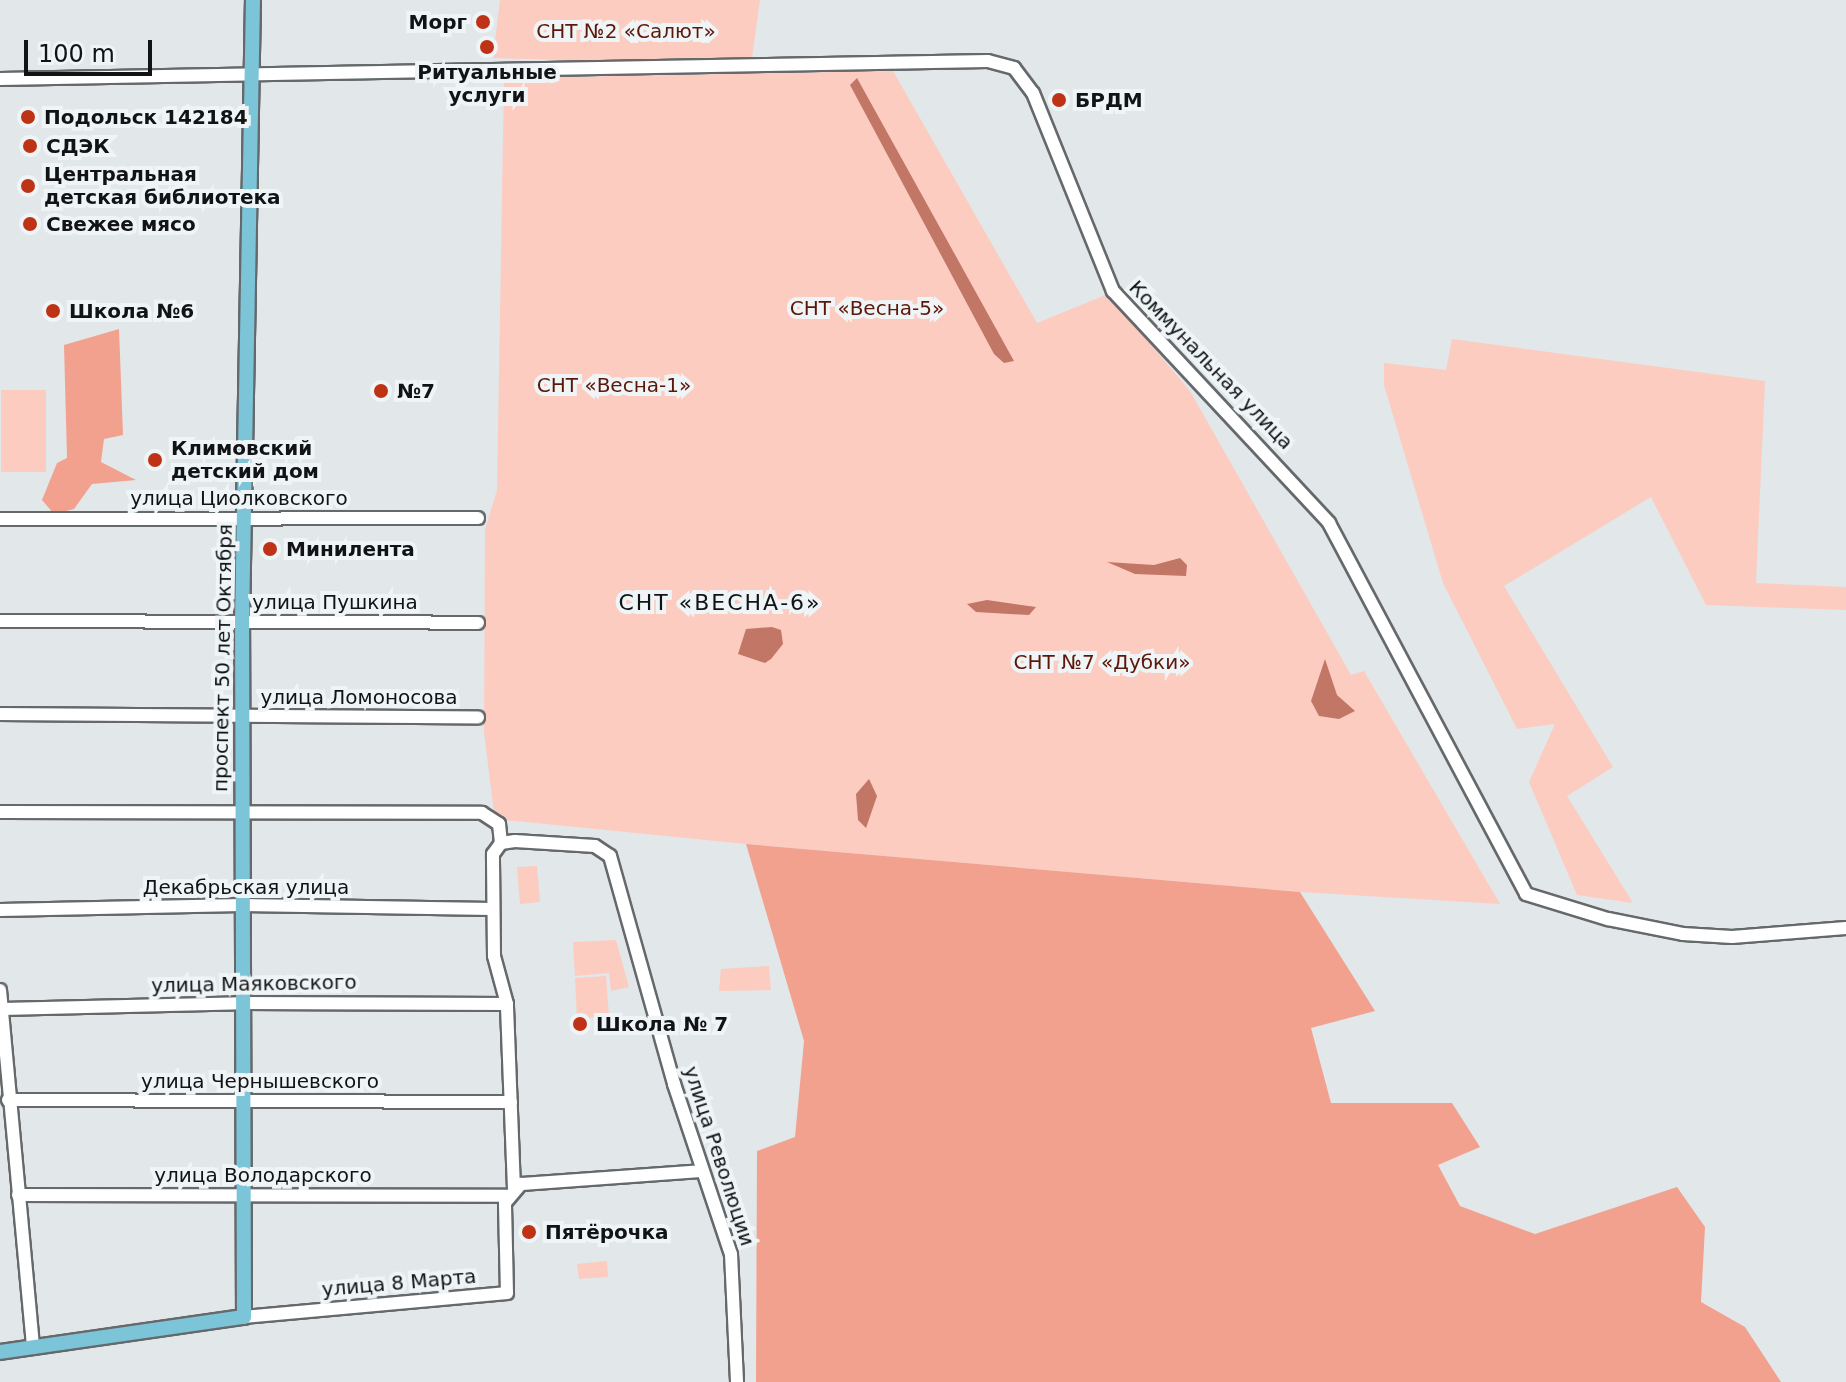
<!DOCTYPE html>
<meta charset="utf-8">
<style>
body{margin:0}
#map{position:relative;width:1846px;height:1382px;overflow:hidden;background:#e2e7e9;font-family:"DejaVu Sans",sans-serif}
div>[style]{position:absolute}
[style*='--x']{left:calc(var(--x)*1px);top:calc(var(--y)*1px);width:calc(var(--w)*1px);rotate:calc(var(--a)*1deg)}
.green>*{inset:0;background:#fcccc1}
.forest>*{inset:0;background:#f2a18f}
.water>*{inset:0;background:#c27665}
.roads{filter:drop-shadow(2px 0 #65696b) drop-shadow(-2px 0 #65696b) drop-shadow(0 2px #65696b) drop-shadow(0 -2px #65696b)}
.minor>*{height:12px;margin:-6px;padding:0 6px;transform-origin:6px;border-radius:6px;background:#fff}
.major>*{height:14px;margin:-7px;padding:0 7px;transform-origin:7px;border-radius:7px;background:#7cc4d8}
.dots>*{width:22px;height:22px;translate:-50% -50%;box-sizing:border-box;border:4px solid #eff4f6;border-radius:50%}
span{translate:-50% -50%;white-space:nowrap;text-align:center;line-height:1.15;-webkit-text-stroke:8px #eff4f6;paint-order:stroke}
.poi-label{font-size:20px;color:#111314;font-weight:700}
.right{translate:-100% -50%;text-align:right}
.left{translate:0 -50%;text-align:left}
.park-label{font-size:20px;color:#5d1709}
.street-label{font-size:20px;color:#111314}
.neighbourhood-label{font-size:22px;color:#111314;letter-spacing:2px}
.scale{position:absolute;left:24px;top:40px;width:128px;height:36px;box-sizing:border-box;border:4px solid #111314;border-top:0;padding-left:10px;font-size:24px;line-height:28px;white-space:nowrap;color:#111314;-webkit-text-stroke:6px #eff4f6;paint-order:stroke}
</style>
<div id="map">
<div class="green">
<i style="clip-path:polygon(500px 0,760px 0,752px 58px,610px 61px,493px 58px)"></i>
<i style="clip-path:polygon(893px 71px,1037px 323px,1108px 294px,1190px 391px,1351px 675px,1364px 671px,1500px 904px,1300px 892px,746px 844px,506px 820px,494px 813px,484px 732px,485px 530px,497px 490px,504px 78px)"></i>
<i style="clip-path:polygon(1452px 339px,1765px 381px,1756px 583px,1846px 587px,1846px 610px,1706px 605px,1651px 497px,1504px 586px,1613px 767px,1567px 796px,1633px 903px,1577px 895px,1529px 782px,1555px 724px,1517px 729px,1443px 583px,1384px 385px,1384px 363px,1446px 370px)"></i>
<i style="clip-path:polygon(1px 390px,46px 390px,46px 472px,1px 472px)"></i>
<i style="clip-path:polygon(537px 866px,540px 902px,520px 904px,517px 867px)"></i>
<i style="clip-path:polygon(616px 940px,629px 987px,611px 991px,609px 973px,575px 976px,573px 942px)"></i>
<i style="clip-path:polygon(769px 966px,771px 990px,719px 991px,721px 969px)"></i>
<i style="clip-path:polygon(606px 976px,609px 1016px,577px 1019px,575px 978px)"></i>
<i style="clip-path:polygon(607px 1261px,608px 1277px,579px 1279px,577px 1264px)"></i>
</div>
<div class="forest">
<i style="clip-path:polygon(119px 329px,123px 435px,104px 439px,101px 462px,136px 480px,92px 484px,74px 509px,54px 514px,42px 500px,57px 463px,67px 458px,64px 345px)"></i>
<i style="clip-path:polygon(746px 844px,1300px 892px,1375px 1011px,1311px 1028px,1331px 1103px,1452px 1103px,1480px 1147px,1438px 1165px,1460px 1206px,1535px 1234px,1677px 1187px,1705px 1227px,1701px 1302px,1745px 1327px,1781px 1382px,756px 1382px,757px 1151px,795px 1137px,804px 1041px)"></i>
</div>
<div class="water">
<i style="clip-path:polygon(857px 78px,1014px 361px,1004px 363px,994px 354px,850px 85px)"></i>
<i style="clip-path:polygon(1180px 558px,1187px 565px,1186px 576px,1135px 574px,1107px 562px,1154px 565px)"></i>
<i style="clip-path:polygon(987px 600px,1036px 607px,1029px 615px,976px 612px,967px 604px)"></i>
<i style="clip-path:polygon(772px 627px,781px 630px,783px 644px,771px 659px,765px 663px,738px 654px,746px 629px)"></i>
<i style="clip-path:polygon(1325px 659px,1337px 695px,1355px 711px,1339px 719px,1319px 716px,1311px 701px)"></i>
<i style="clip-path:polygon(869px 779px,877px 796px,866px 828px,858px 820px,856px 794px)"></i>
</div>
<div class="roads">
<div class="minor">
<i style="--x:0;--y:79;--w:988;--a:-1.04"></i>
<i style="--x:988;--y:61;--w:27;--a:15"></i>
<i style="--x:1014;--y:68;--w:31;--a:53"></i>
<i style="--x:1033;--y:93;--w:214;--a:68"></i>
<i style="--x:1113;--y:291;--w:317;--a:47"></i>
<i style="--x:1329;--y:523;--w:420;--a:62"></i>
<i style="--x:1526;--y:894;--w:86;--a:17"></i>
<i style="--x:1608;--y:919;--w:76;--a:11.3"></i>
<i style="--x:1683;--y:934;--w:49;--a:3.5"></i>
<i style="--x:1732;--y:937;--w:114;--a:-4.5"></i>
<i style="--x:0;--y:519;--w:478;--a:-0.1"></i>
<i style="--x:0;--y:621;--w:478;--a:0.2"></i>
<i style="--x:0;--y:714;--w:478;--a:0.4"></i>
<i style="--x:0;--y:812;--w:482;--a:0.1"></i>
<i style="--x:482;--y:813;--w:20;--a:33"></i>
<i style="--x:499;--y:824;--w:19;--a:84"></i>
<i style="--x:0;--y:910;--w:242;--a:-1.2"></i>
<i style="--x:242;--y:905;--w:250;--a:0.9"></i>
<i style="--x:0;--y:990;--w:359;--a:84.7"></i>
<i style="--x:2;--y:1009;--w:240;--a:-1.4"></i>
<i style="--x:242;--y:1003;--w:265;--a:0.2"></i>
<i style="--x:8;--y:1100;--w:503;--a:0.23"></i>
<i style="--x:514;--y:1189;--w:185;--a:-92.2"></i>
<i style="--x:507;--y:1004;--w:50;--a:-105.2"></i>
<i style="--x:494;--y:956;--w:102;--a:-90.6"></i>
<i style="--x:493;--y:854;--w:14;--a:-54"></i>
<i style="--x:501;--y:843;--w:14;--a:-8"></i>
<i style="--x:515;--y:841;--w:80;--a:3.6"></i>
<i style="--x:595;--y:846;--w:18;--a:34"></i>
<i style="--x:610;--y:856;--w:237;--a:74.3"></i>
<i style="--x:674;--y:1084;--w:179;--a:71.5"></i>
<i style="--x:731;--y:1254;--w:128;--a:87.3"></i>
<i style="--x:18;--y:1195;--w:490;--a:0.1"></i>
<i style="--x:244;--y:1317;--w:264;--a:-5.2"></i>
<i style="--x:507;--y:1293;--w:90;--a:-91.3"></i>
<i style="--x:505;--y:1203;--w:25;--a:-50"></i>
<i style="--x:521;--y:1184;--w:181;--a:-4.1"></i>
</div>
<div class="major">
<i style="--x:0;--y:1352;--w:246;--a:-8.2"></i>
<i style="--x:244;--y:1317;--w:695;--a:-90.16"></i>
<i style="--x:242;--y:622;--w:622;--a:-88.99"></i>
</div>
</div>
<div class="dots">
<i style="left:483px;top:22px;background:#be3316"></i>
<i style="left:487px;top:47px;background:#be3316"></i>
<i style="left:1059px;top:100px;background:#be3316"></i>
<i style="left:28px;top:117px;background:#be3316"></i>
<i style="left:30px;top:146px;background:#be3316"></i>
<i style="left:28px;top:186px;background:#be3316"></i>
<i style="left:30px;top:224px;background:#be3316"></i>
<i style="left:53px;top:311px;background:#be3316"></i>
<i style="left:381px;top:391px;background:#be3316"></i>
<i style="left:155px;top:460px;background:#be3316"></i>
<i style="left:270px;top:549px;background:#be3316"></i>
<i style="left:580px;top:1024px;background:#be3316"></i>
<i style="left:529px;top:1232px;background:#be3316"></i>
</div>
<div class="poi-label">
<span class="right" style="left:467px;top:22px">Морг</span>
<span style="left:487px;top:84px">Ритуальные<br>услуги</span>
<span class="left" style="left:1075px;top:100px">БРДМ</span>
<span class="left" style="left:44px;top:117px">Подольск 142184</span>
<span class="left" style="left:46px;top:146px">СДЭК</span>
<span class="left" style="left:44px;top:186px">Центральная<br>детская библиотека</span>
<span class="left" style="left:46px;top:224px">Свежее мясо</span>
<span class="left" style="left:69px;top:311px">Школа №6</span>
<span class="left" style="left:397px;top:391px">№7</span>
<span class="left" style="left:171px;top:460px">Климовский<br>детский дом</span>
<span class="left" style="left:286px;top:549px">Минилента</span>
<span class="left" style="left:596px;top:1024px">Школа № 7</span>
<span class="left" style="left:545px;top:1232px">Пятёрочка</span>
</div>
<div class="park-label">
<span style="left:626px;top:31px">СНТ №2 «Салют»</span>
<span style="left:867px;top:308px">СНТ «Весна-5»</span>
<span style="left:614px;top:385px">СНТ «Весна-1»</span>
<span style="left:1102px;top:662px">СНТ №7 «Дубки»</span>
</div>
<div class="street-label">
<span style="left:1211px;top:365px;rotate:46deg">Коммунальная улица</span>
<span style="left:239px;top:498px">улица Циолковского</span>
<span style="left:335px;top:602px">улица Пушкина</span>
<span style="left:223px;top:658px;rotate:-89deg">проспект 50 лет Октября</span>
<span style="left:359px;top:697px">улица Ломоносова</span>
<span style="left:246px;top:887px">Декабрьская улица</span>
<span style="left:254px;top:984px;rotate:-1deg">улица Маяковского</span>
<span style="left:260px;top:1081px">улица Чернышевского</span>
<span style="left:719px;top:1156px;rotate:72deg">улица Революции</span>
<span style="left:263px;top:1175px">улица Володарского</span>
<span style="left:399px;top:1283px;rotate:-5deg">улица 8 Марта</span>
</div>
<div class="neighbourhood-label">
<span style="left:720px;top:603px">СНТ «ВЕСНА-6»</span>
</div>
<div class="scale">100 m</div>
</div>
